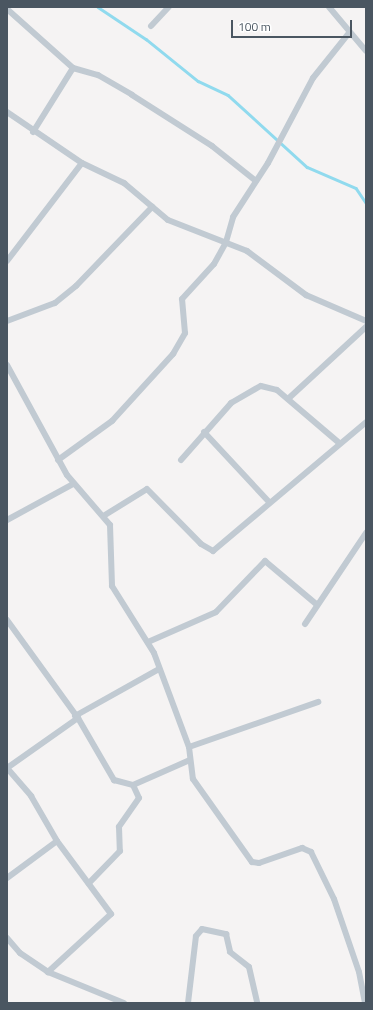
<!DOCTYPE html>
<style>
body{margin:0}
#map{position:relative;width:373px;height:1010px;overflow:hidden;background:#f5f3f3;font-family:"Titillium Web",sans-serif}
div>[style]{position:absolute}
[style*='--x']{left:calc(var(--x)*1px);top:calc(var(--y)*1px);width:calc(var(--w)*1px);rotate:calc(var(--a)*1deg)}
.stream>*{height:2.5px;margin:-1.25px;padding:0 1.25px;transform-origin:1.25px;border-radius:1.25px;background:#90daee}
.minor>*{height:6px;margin:-3px;padding:0 3px;transform-origin:3px;border-radius:3px;background:#c1cad2}
span{translate:-50% -50%;white-space:nowrap;text-align:center;line-height:1.15;-webkit-text-stroke:3.5px #fff;paint-order:stroke}
.frame{position:absolute;inset:0;border:8px solid #4a5661;pointer-events:none}
.scale{position:absolute;left:231px;top:20px;width:121px;height:18px;box-sizing:border-box;border:2px solid #4a5661;border-top:0;padding-left:5px;font-size:12px;line-height:14px;white-space:nowrap;color:#4a5661;-webkit-text-stroke:3px #fff;paint-order:stroke}
</style>
<div id="map">
<div class="stream">
<i style="--x:98;--y:7;--w:58;--a:33.7"></i>
<i style="--x:146;--y:39;--w:67;--a:38.9"></i>
<i style="--x:198;--y:81;--w:33;--a:25"></i>
<i style="--x:228;--y:95;--w:107;--a:42.3"></i>
<i style="--x:307;--y:167;--w:53;--a:23.2"></i>
<i style="--x:356;--y:188;--w:18;--a:56"></i>
</div>
<div class="minor">
<i style="--x:329;--y:7;--w:57;--a:49.9"></i>
<i style="--x:7;--y:9;--w:89;--a:41.8"></i>
<i style="--x:73;--y:68;--w:26;--a:16"></i>
<i style="--x:98;--y:75;--w:39;--a:30"></i>
<i style="--x:132;--y:95;--w:95;--a:32.5"></i>
<i style="--x:212;--y:146;--w:56;--a:38.5"></i>
<i style="--x:151;--y:26;--w:26;--a:-47"></i>
<i style="--x:7;--y:112;--w:91;--a:34.2"></i>
<i style="--x:82;--y:163;--w:47;--a:25.5"></i>
<i style="--x:124;--y:183;--w:57;--a:40.1"></i>
<i style="--x:168;--y:220;--w:85;--a:21.4"></i>
<i style="--x:247;--y:251;--w:74;--a:36.7"></i>
<i style="--x:306;--y:295;--w:65;--a:23.4"></i>
<i style="--x:33;--y:132;--w:75;--a:-58"></i>
<i style="--x:7;--y:261;--w:123;--a:-52.6"></i>
<i style="--x:7;--y:321;--w:51;--a:-20.6"></i>
<i style="--x:55;--y:303;--w:27;--a:-39"></i>
<i style="--x:76;--y:286;--w:110;--a:-46.1"></i>
<i style="--x:7;--y:365;--w:125;--a:61.4"></i>
<i style="--x:67;--y:475;--w:66;--a:49.3"></i>
<i style="--x:110;--y:525;--w:61;--a:88.1"></i>
<i style="--x:112;--y:586;--w:79;--a:57.9"></i>
<i style="--x:154;--y:653;--w:100;--a:69.6"></i>
<i style="--x:189;--y:747;--w:32;--a:83"></i>
<i style="--x:193;--y:779;--w:102;--a:54.6"></i>
<i style="--x:252;--y:862;--w:7;--a:8"></i>
<i style="--x:259;--y:863;--w:46;--a:-19.2"></i>
<i style="--x:302;--y:848;--w:10;--a:24"></i>
<i style="--x:311;--y:852;--w:52;--a:63.9"></i>
<i style="--x:334;--y:899;--w:77;--a:71.1"></i>
<i style="--x:359;--y:972;--w:32;--a:79"></i>
<i style="--x:289;--y:398;--w:105;--a:-42.7"></i>
<i style="--x:204;--y:432;--w:96;--a:47.1"></i>
<i style="--x:58;--y:460;--w:67;--a:-35.8"></i>
<i style="--x:112;--y:421;--w:91;--a:-47.7"></i>
<i style="--x:173;--y:354;--w:24;--a:-60"></i>
<i style="--x:185;--y:333;--w:34;--a:-95"></i>
<i style="--x:182;--y:299;--w:47;--a:-47.6"></i>
<i style="--x:214;--y:264;--w:25;--a:-61"></i>
<i style="--x:226;--y:242;--w:26;--a:-74"></i>
<i style="--x:233;--y:217;--w:64;--a:-57.1"></i>
<i style="--x:268;--y:163;--w:96;--a:-62.1"></i>
<i style="--x:313;--y:78;--w:58;--a:-51.3"></i>
<i style="--x:181;--y:460;--w:76;--a:-48.7"></i>
<i style="--x:231;--y:403;--w:34;--a:-30"></i>
<i style="--x:261;--y:386;--w:16;--a:14"></i>
<i style="--x:277;--y:390;--w:80;--a:40.4"></i>
<i style="--x:105;--y:515;--w:49;--a:-31.8"></i>
<i style="--x:147;--y:489;--w:77;--a:45.5"></i>
<i style="--x:201;--y:544;--w:14;--a:30"></i>
<i style="--x:213;--y:551;--w:200;--a:-40.1"></i>
<i style="--x:7;--y:520;--w:75;--a:-28.6"></i>
<i style="--x:7;--y:620;--w:121;--a:54.1"></i>
<i style="--x:78;--y:718;--w:72;--a:59.9"></i>
<i style="--x:114;--y:780;--w:20;--a:15"></i>
<i style="--x:133;--y:785;--w:14;--a:65"></i>
<i style="--x:139;--y:798;--w:35;--a:125"></i>
<i style="--x:119;--y:827;--w:24;--a:88"></i>
<i style="--x:120;--y:851;--w:45;--a:134.1"></i>
<i style="--x:305;--y:624;--w:110;--a:-56.2"></i>
<i style="--x:148;--y:642;--w:74;--a:-23.8"></i>
<i style="--x:216;--y:612;--w:71;--a:-46.1"></i>
<i style="--x:265;--y:561;--w:67;--a:40.1"></i>
<i style="--x:75;--y:716;--w:96;--a:-29.2"></i>
<i style="--x:189;--y:747;--w:137;--a:-19.2"></i>
<i style="--x:7;--y:768;--w:37;--a:49"></i>
<i style="--x:31;--y:796;--w:52;--a:60"></i>
<i style="--x:57;--y:841;--w:91;--a:53.5"></i>
<i style="--x:111;--y:914;--w:86;--a:137.4"></i>
<i style="--x:7;--y:768;--w:87;--a:-35.2"></i>
<i style="--x:133;--y:785;--w:62;--a:-23.7"></i>
<i style="--x:7;--y:878;--w:62;--a:-36.5"></i>
<i style="--x:7;--y:938;--w:20;--a:49"></i>
<i style="--x:20;--y:953;--w:34;--a:34"></i>
<i style="--x:48;--y:972;--w:82;--a:22.2"></i>
<i style="--x:188;--y:1003;--w:67;--a:-83.2"></i>
<i style="--x:196;--y:936;--w:9;--a:-49"></i>
<i style="--x:202;--y:929;--w:25;--a:12"></i>
<i style="--x:226;--y:934;--w:18;--a:77"></i>
<i style="--x:230;--y:952;--w:24;--a:38"></i>
<i style="--x:249;--y:967;--w:37;--a:77"></i>
</div>
<div class="frame"></div>
<div class="scale">100 m</div>
</div>
